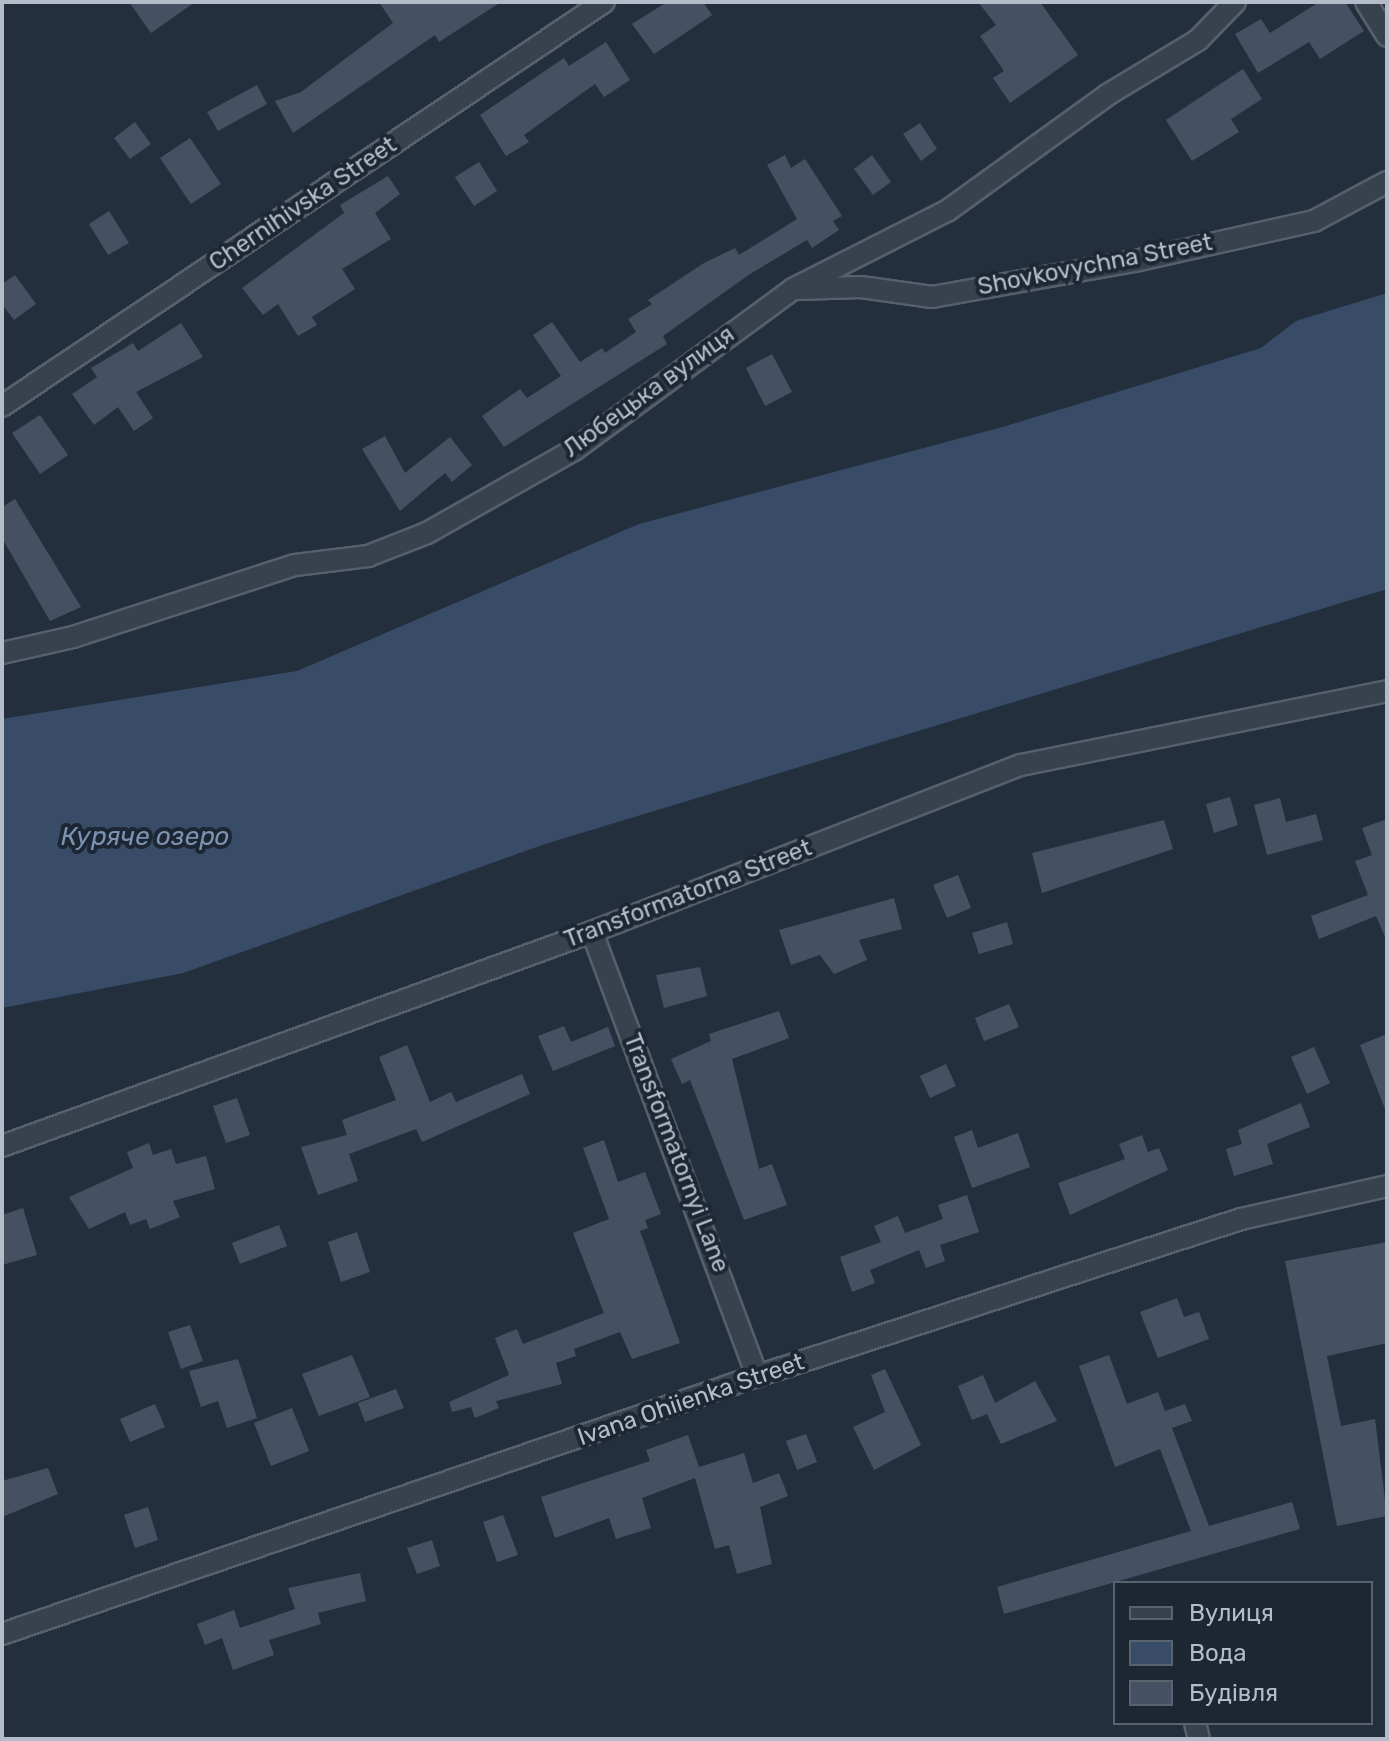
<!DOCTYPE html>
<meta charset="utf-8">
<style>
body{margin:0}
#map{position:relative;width:1389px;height:1741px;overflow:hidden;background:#242f3e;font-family:Rubik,sans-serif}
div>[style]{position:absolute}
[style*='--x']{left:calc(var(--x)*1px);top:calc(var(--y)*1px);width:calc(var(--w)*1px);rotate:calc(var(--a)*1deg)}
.water>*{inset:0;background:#394c67}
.building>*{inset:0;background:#455162}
.roads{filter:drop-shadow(2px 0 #565f6c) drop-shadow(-2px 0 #565f6c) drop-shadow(0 2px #565f6c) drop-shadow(0 -2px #565f6c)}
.minor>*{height:20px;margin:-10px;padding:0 10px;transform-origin:10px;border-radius:10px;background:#38414e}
span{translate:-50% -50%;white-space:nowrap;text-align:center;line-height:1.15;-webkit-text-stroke:8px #1d2633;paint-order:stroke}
.street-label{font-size:24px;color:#b4bcc9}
.water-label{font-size:26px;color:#7c92b1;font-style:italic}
.frame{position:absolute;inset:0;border:4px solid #b4bcc9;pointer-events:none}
.legend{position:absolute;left:1113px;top:1581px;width:260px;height:144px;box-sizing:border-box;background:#1d2633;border:2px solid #59626f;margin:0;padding:10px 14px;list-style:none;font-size:24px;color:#b4bcc9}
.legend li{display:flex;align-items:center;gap:16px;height:40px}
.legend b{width:40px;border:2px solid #59626f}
</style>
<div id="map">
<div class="water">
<i style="clip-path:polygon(1387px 293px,1387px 589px,545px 844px,183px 973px,2px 1008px,2px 719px,297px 671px,639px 524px,1006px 426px,1261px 348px,1296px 321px)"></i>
</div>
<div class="building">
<i style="clip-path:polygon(129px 2px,195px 2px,151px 33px)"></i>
<i style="clip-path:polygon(379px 2px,501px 2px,439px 42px,435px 35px,293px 133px,275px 101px,301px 92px,393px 23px)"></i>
<i style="clip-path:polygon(667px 2px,703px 2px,712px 15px,654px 54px,632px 24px)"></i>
<i style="clip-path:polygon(978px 2px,1040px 2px,1078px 55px,1010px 103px,993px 78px,1004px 71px,980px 36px,996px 25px)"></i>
<i style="clip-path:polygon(1319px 2px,1345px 2px,1364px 31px,1320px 59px,1309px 42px,1258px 73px,1235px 34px,1261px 19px,1270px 33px)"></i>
<i style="clip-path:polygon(606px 42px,630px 80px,604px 97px,595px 84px,524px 135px,529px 142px,506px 156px,480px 115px,564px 58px,569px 66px)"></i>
<i style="clip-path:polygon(1243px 69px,1262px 99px,1231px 119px,1239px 132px,1192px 161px,1166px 120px)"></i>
<i style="clip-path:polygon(257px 85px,267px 104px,218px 131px,207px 112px)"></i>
<i style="clip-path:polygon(135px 122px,151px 144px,130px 159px,114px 138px)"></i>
<i style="clip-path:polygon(920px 123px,937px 149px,921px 161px,903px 134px)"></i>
<i style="clip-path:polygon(190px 138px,221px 184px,191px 204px,160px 158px)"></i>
<i style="clip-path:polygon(785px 155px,791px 168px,805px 159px,842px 216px,833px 221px,839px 230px,812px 248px,807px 240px,750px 274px,663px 336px,667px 344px,504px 447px,482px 416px,520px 389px,527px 398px,561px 376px,533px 335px,552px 322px,580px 362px,602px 348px,605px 353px,636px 332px,628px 319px,652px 304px,648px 300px,704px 263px,735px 248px,739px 255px,797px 219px,767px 165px)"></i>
<i style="clip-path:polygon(872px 155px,891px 182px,873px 195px,854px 169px)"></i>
<i style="clip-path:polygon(479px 162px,497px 191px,474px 206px,455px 177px)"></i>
<i style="clip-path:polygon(388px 176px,400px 194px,375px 213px,391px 239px,342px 269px,355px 289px,312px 317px,317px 325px,298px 336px,278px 304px,263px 315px,242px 288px,344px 213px,340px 205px)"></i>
<i style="clip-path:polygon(109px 211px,129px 243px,108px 255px,89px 224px)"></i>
<i style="clip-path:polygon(15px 275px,36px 304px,14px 320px,2px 304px,2px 284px)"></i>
<i style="clip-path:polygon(181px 323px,203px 357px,136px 392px,153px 418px,134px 431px,118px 407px,94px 425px,72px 394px,97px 377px,91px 368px,133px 343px,138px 351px)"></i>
<i style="clip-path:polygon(772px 354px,792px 392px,765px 406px,746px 368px)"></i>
<i style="clip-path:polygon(40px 415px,68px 455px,40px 474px,12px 433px)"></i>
<i style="clip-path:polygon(385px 436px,405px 473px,450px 437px,472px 465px,452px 482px,445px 473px,400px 511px,362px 449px)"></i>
<i style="clip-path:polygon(15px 499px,81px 607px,50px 621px,2px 538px,2px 507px)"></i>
<i style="clip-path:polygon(1230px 797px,1238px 825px,1214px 833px,1206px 804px)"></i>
<i style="clip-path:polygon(1280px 798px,1286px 822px,1316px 814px,1323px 840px,1267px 855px,1254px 805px)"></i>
<i style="clip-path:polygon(1387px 819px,1387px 941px,1376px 916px,1319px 939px,1311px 916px,1368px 895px,1355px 861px,1372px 855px,1362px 828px)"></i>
<i style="clip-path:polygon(1164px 820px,1173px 849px,1042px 893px,1032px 853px)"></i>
<i style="clip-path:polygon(958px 875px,971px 908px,947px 918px,933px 885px)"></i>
<i style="clip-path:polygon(894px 898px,902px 929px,859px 940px,867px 960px,834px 974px,820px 955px,791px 965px,779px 930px)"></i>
<i style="clip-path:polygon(1007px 922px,1013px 944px,979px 954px,972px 933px)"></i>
<i style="clip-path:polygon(700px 967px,707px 996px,664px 1008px,656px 975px)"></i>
<i style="clip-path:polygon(1009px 1004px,1019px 1027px,984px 1041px,975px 1018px)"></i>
<i style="clip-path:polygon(779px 1011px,789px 1038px,732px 1059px,759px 1169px,772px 1164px,787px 1205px,744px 1220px,690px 1080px,682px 1084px,671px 1059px,711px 1041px,709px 1034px)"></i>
<i style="clip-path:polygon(564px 1026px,571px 1042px,608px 1027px,615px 1046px,553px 1071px,538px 1036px)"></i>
<i style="clip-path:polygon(1387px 1034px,1387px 1109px,1385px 1109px,1360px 1045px)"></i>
<i style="clip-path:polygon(407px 1045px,430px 1102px,451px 1092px,456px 1102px,522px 1074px,530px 1094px,422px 1142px,416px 1129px,349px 1154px,358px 1181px,318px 1195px,301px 1147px,347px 1135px,342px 1120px,396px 1100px,379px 1057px)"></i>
<i style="clip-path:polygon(1314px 1047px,1330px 1083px,1307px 1094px,1291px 1057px)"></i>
<i style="clip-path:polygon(946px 1064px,956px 1086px,930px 1098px,920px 1076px)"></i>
<i style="clip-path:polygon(237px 1098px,250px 1135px,226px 1143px,213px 1106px)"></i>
<i style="clip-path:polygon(1301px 1103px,1310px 1127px,1267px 1144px,1273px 1164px,1234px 1176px,1226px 1149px,1242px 1144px,1238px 1130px)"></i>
<i style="clip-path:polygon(972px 1130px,978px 1148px,1018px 1133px,1030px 1167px,972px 1188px,954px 1137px)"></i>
<i style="clip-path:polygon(1142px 1135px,1148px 1152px,1159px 1148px,1168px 1170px,1070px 1215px,1058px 1183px,1125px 1159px,1119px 1144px)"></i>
<i style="clip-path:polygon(604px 1140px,618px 1182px,645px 1172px,661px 1214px,645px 1220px,648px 1228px,640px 1231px,680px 1343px,632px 1359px,620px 1332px,574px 1349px,576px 1356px,556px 1363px,562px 1384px,496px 1401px,499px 1408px,475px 1418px,471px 1407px,452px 1412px,449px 1402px,509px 1375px,495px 1338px,517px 1329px,523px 1344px,604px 1313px,573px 1233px,609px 1219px,583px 1148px)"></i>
<i style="clip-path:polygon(149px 1143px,153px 1155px,171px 1149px,176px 1164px,206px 1156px,215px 1189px,173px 1201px,180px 1217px,150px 1229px,146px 1219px,130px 1225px,125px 1212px,89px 1229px,69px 1197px,133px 1168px,127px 1152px)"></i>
<i style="clip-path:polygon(967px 1195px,979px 1232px,940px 1245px,945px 1261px,926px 1268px,919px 1250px,870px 1270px,875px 1283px,852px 1292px,840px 1257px,881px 1242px,874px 1226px,898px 1216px,905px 1233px,943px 1219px,938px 1205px)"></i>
<i style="clip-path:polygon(23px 1208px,37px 1255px,2px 1265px,2px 1215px)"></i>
<i style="clip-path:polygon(279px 1225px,287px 1246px,240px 1264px,232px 1243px)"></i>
<i style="clip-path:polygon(357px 1232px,370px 1272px,341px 1282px,328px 1242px)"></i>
<i style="clip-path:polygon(1387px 1242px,1387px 1343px,1327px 1356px,1341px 1426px,1375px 1419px,1387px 1516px,1337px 1526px,1285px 1261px)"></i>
<i style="clip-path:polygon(1177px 1298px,1184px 1317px,1199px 1312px,1209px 1339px,1158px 1358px,1140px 1312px)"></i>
<i style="clip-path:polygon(190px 1325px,203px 1361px,181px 1369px,168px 1332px)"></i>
<i style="clip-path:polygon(352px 1355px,370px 1397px,319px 1416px,302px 1374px)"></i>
<i style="clip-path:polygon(1109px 1355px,1127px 1404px,1158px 1392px,1165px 1411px,1185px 1404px,1192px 1421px,1172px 1428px,1209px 1526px,1292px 1502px,1300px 1529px,1004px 1614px,997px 1587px,1191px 1531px,1160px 1449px,1115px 1467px,1079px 1366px)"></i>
<i style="clip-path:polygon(238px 1359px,257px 1418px,227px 1428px,218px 1401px,201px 1407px,189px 1371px)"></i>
<i style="clip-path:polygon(885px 1369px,921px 1445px,874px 1470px,853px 1427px,885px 1412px,871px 1375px)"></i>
<i style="clip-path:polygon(983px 1375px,995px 1403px,1035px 1381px,1057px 1421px,1001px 1444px,987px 1414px,972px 1420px,958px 1386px)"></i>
<i style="clip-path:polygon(396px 1389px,404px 1408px,365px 1422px,358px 1403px)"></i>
<i style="clip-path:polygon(155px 1404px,165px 1427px,130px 1442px,120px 1419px)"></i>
<i style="clip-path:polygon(292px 1408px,309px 1451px,271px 1466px,254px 1423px)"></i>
<i style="clip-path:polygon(806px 1434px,817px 1462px,797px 1470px,786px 1441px)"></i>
<i style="clip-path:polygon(688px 1435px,699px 1467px,744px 1453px,753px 1483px,779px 1473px,788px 1496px,760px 1507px,772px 1564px,737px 1574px,729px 1545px,715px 1549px,695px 1478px,642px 1498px,651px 1528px,616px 1539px,609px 1518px,555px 1538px,541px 1497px,650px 1461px,646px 1450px)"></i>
<i style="clip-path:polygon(48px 1468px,58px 1494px,2px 1517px,2px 1481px)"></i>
<i style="clip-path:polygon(148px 1507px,158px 1540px,135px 1548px,124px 1515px)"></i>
<i style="clip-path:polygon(503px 1515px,518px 1555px,497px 1562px,483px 1522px)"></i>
<i style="clip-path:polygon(432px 1540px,440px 1566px,417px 1574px,407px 1548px)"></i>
<i style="clip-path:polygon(360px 1573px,366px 1601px,318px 1613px,321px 1624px,269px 1640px,274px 1655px,233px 1670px,222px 1638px,205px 1645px,197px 1624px,234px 1610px,240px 1628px,295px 1609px,288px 1588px)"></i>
</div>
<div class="roads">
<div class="minor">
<i style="--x:1366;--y:2;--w:40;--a:58"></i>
<i style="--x:797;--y:289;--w:64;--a:-1.8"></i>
<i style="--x:861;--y:287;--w:72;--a:8"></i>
<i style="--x:932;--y:297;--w:206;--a:-10.1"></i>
<i style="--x:1135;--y:261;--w:183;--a:-12.6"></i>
<i style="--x:1314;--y:221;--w:83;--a:-28.1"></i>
<i style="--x:2;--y:406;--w:725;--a:-33.87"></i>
<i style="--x:2;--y:653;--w:73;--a:-12.7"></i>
<i style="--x:73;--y:637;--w:233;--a:-18"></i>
<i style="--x:295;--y:565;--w:74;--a:-7"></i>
<i style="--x:368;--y:556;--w:63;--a:-21.3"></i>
<i style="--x:427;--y:533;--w:169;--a:-29.5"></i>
<i style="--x:574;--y:450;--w:272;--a:-36.3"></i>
<i style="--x:793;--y:289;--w:173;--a:-26.9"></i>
<i style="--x:947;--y:211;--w:198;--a:-35.9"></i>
<i style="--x:1107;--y:95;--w:106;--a:-31.1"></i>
<i style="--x:1198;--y:40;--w:53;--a:-45.8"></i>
<i style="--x:592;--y:932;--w:474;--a:69.6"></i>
<i style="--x:2;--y:1146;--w:628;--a:-19.94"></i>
<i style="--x:592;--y:932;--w:460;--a:-21.3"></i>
<i style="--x:1021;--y:765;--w:373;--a:-11.4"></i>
<i style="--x:2;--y:1634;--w:798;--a:-18.87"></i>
<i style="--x:757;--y:1376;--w:509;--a:-17.97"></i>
<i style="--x:1241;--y:1219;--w:150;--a:-12.7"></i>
<i style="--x:1195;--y:1723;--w:16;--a:76"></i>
</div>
</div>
<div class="street-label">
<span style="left:303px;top:204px;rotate:-34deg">Chernihivska Street</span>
<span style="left:1095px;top:265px;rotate:-11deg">Shovkovychna Street</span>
<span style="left:649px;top:392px;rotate:-36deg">Любецька вулиця</span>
<span style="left:688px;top:894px;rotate:-21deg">Transformatorna Street</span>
<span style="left:676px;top:1153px;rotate:69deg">Transformatornyi Lane</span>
<span style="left:691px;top:1400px;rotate:-19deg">Ivana Ohiienka Street</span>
</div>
<div class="water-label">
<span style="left:145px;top:837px">Куряче озеро</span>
</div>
<div class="frame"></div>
<ul class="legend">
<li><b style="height:10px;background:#38414e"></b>Вулиця</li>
<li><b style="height:22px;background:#394c67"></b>Вода</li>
<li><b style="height:22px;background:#455162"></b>Будівля</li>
</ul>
</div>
